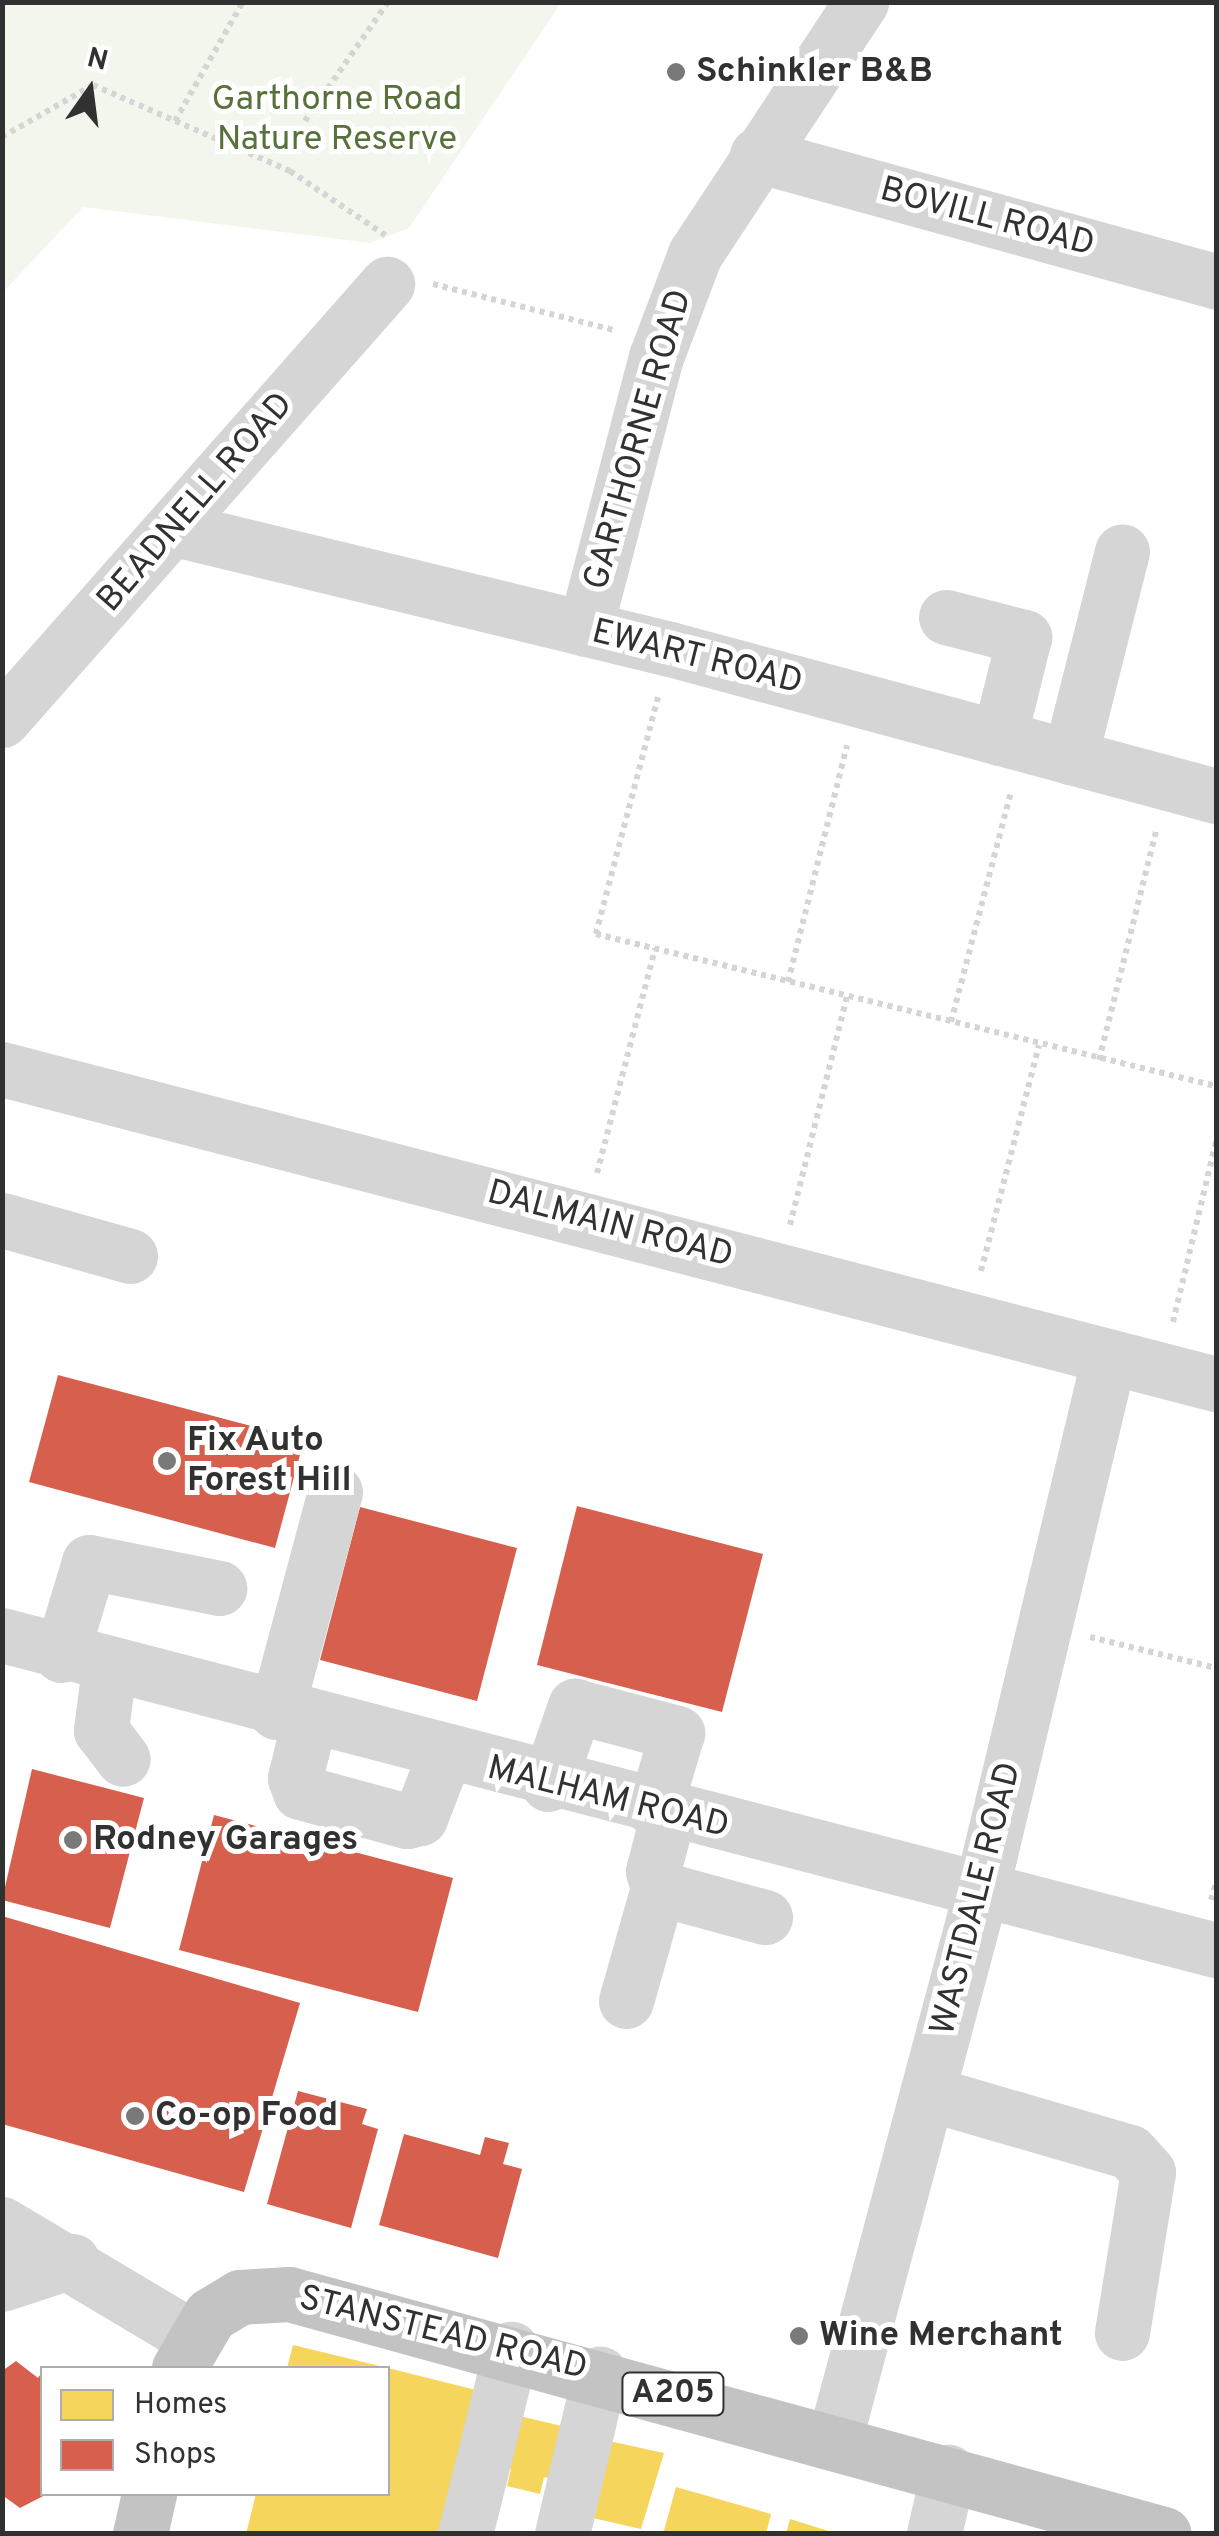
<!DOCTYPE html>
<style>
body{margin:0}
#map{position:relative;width:1219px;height:2536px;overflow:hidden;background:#fff;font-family:Overpass,sans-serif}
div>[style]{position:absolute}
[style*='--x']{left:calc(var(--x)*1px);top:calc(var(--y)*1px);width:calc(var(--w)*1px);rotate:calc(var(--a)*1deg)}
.green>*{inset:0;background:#f2f6ed}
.homes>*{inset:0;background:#f6d55c}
.shops>*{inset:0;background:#d6604d}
.path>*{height:6px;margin-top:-3px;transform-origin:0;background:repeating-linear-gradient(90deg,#d5d5d5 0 5px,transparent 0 10px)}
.minor>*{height:55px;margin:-27.5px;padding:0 27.5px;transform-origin:27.5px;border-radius:27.5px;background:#d5d5d5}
.highway>*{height:55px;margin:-27.5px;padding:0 27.5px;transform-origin:27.5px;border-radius:27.5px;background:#c3c3c3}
.dots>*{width:28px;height:28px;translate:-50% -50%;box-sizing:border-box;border:5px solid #fff;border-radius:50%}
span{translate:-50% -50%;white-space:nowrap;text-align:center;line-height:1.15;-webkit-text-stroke:10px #fff;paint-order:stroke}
.shield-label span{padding:2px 8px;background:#fff;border:2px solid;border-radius:8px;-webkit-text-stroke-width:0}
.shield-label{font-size:32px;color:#313131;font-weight:700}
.poi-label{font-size:35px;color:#313131;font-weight:700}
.left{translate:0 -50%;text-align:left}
.park-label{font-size:35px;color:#57713a}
.street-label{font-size:35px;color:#313131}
.frame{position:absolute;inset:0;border:5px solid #313131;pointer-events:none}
.legend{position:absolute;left:40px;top:2366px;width:350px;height:130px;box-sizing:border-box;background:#fff;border:2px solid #adadad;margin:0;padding:12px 18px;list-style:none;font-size:30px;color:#313131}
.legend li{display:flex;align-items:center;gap:20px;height:50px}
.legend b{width:50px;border:2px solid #adadad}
.north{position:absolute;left:40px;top:40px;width:100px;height:100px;-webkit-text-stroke:8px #fff;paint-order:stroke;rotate:14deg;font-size:28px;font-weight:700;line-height:40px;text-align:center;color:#313131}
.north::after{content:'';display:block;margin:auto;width:35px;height:45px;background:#313131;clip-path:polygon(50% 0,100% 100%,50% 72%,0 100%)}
</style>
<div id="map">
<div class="green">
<i style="clip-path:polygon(3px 2px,561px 2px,561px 3px,409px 228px,371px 243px,83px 207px,3px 292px)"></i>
</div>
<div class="homes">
<i style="clip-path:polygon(293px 2345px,384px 2367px,384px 2368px,287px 2368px)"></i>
<i style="clip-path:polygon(388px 2368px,488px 2393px,453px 2534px,246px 2534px,256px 2494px,388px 2494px)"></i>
<i style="clip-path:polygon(507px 2413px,570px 2428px,557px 2480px,544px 2477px,540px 2494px,507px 2486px,511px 2469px,494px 2464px)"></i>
<i style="clip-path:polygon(600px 2439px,664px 2453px,641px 2529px,584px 2516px)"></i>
<i style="clip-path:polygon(676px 2487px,771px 2514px,766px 2534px,663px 2534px)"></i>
<i style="clip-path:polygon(790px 2519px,835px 2533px,835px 2534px,786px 2534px)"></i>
</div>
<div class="shops">
<i style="clip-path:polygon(58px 1375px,304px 1440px,275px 1548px,29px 1482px)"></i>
<i style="clip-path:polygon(577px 1506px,763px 1554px,722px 1712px,537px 1665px)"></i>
<i style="clip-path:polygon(360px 1507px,517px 1548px,477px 1701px,320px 1660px)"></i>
<i style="clip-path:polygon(32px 1769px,144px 1798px,110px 1928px,2px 1900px)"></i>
<i style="clip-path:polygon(214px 1815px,453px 1878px,418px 2012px,179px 1950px)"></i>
<i style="clip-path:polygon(2px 1916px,300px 2003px,244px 2192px,2px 2124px)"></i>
<i style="clip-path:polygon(298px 2091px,367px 2109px,362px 2124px,378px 2129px,351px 2228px,267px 2204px)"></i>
<i style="clip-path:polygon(404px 2134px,480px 2155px,485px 2137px,509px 2143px,503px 2164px,522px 2169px,498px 2258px,379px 2225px)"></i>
<i style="clip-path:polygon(16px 2361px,38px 2378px,42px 2372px,47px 2494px,20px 2508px,2px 2495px,2px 2371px)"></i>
</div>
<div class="path">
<i style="--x:175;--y:121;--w:137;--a:-60.3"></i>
<i style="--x:305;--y:121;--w:145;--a:-55.1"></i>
<i style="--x:2;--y:137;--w:105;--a:-29.7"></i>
<i style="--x:93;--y:85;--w:215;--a:23.6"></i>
<i style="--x:290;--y:171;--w:115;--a:34"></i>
<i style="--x:433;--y:284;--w:187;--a:14.3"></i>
<i style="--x:658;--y:697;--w:245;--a:104.7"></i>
<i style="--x:596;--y:934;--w:638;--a:13.78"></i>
<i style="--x:788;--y:982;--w:244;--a:-76"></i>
<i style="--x:951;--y:1022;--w:239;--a:-75.4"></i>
<i style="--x:1099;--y:1060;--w:239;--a:-76"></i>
<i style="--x:597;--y:1173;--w:232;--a:-75.5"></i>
<i style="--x:790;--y:1225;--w:236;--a:-76"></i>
<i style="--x:981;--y:1271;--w:233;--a:-75.6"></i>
<i style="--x:1173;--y:1322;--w:185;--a:-76.6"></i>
<i style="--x:1090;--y:1637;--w:130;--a:13.8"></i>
<i style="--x:1211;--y:1900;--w:19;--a:-74"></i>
</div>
<div class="minor">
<i style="--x:757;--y:155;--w:476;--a:15.4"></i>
<i style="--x:175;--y:529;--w:509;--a:13.63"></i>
<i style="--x:670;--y:649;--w:565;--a:15.07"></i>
<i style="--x:946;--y:617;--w:81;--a:14.4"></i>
<i style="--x:1024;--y:637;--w:104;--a:103.9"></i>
<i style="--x:585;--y:629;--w:281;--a:-75.4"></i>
<i style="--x:656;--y:357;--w:110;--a:-69.3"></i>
<i style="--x:695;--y:254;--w:302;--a:-56.6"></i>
<i style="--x:2;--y:720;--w:582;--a:-48.55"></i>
<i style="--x:1070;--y:757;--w:212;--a:-75.8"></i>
<i style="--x:2;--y:1069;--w:1254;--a:14.55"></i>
<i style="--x:2;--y:1220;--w:133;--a:15.7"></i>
<i style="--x:2;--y:1635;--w:1254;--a:14.55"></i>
<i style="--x:61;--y:1655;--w:97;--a:-73.2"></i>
<i style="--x:89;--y:1562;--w:133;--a:11.3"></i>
<i style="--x:109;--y:1668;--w:63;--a:97.4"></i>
<i style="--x:101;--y:1730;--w:36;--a:53"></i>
<i style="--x:276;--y:1712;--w:228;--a:-75"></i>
<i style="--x:309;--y:1721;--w:59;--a:103.8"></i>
<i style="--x:295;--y:1778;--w:15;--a:70"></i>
<i style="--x:300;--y:1792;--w:111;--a:15.2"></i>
<i style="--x:407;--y:1821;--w:13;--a:-13"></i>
<i style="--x:420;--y:1818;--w:66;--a:-68.8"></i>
<i style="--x:548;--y:1784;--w:83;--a:-70.9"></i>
<i style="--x:575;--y:1706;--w:106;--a:14.8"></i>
<i style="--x:677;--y:1733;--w:80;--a:106.6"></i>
<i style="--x:668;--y:1814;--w:59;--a:104.7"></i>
<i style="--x:653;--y:1871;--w:18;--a:74"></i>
<i style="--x:658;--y:1888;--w:111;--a:15.2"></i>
<i style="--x:626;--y:2001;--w:117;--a:-74.2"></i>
<i style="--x:927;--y:2093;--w:211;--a:16.2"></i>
<i style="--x:1130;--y:2152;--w:27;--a:48"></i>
<i style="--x:1148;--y:2172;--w:163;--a:99.2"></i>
<i style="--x:2;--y:2224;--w:219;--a:30.8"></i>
<i style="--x:2;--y:2284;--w:74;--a:-18.2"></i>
<i style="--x:835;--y:2438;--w:566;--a:-75.06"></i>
<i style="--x:981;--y:1891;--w:549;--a:-76.52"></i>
<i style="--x:465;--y:2534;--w:191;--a:-76"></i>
<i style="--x:562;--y:2534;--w:165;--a:-76.7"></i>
<i style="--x:934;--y:2534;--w:64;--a:-77.3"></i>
</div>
<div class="highway">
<i style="--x:179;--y:2368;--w:61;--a:-59.7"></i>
<i style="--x:210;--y:2315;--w:35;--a:-31"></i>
<i style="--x:240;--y:2297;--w:49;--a:-3.5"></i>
<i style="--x:289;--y:2294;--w:907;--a:15.34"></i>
<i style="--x:140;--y:2534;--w:41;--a:-77.3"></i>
</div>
<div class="dots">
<i style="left:676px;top:72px;background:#797979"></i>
<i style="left:167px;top:1461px;background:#797979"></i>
<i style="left:73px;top:1840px;background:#797979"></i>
<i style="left:135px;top:2116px;background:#797979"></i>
<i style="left:799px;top:2336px;background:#797979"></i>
</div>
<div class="shield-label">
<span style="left:673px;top:2394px">A205</span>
</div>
<div class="poi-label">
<span class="left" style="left:696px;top:72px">Schinkler B&amp;B</span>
<span class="left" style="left:187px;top:1461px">Fix Auto<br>Forest Hill</span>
<span class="left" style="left:93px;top:1840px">Rodney Garages</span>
<span class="left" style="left:155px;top:2116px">Co-op Food</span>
<span class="left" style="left:819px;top:2336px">Wine Merchant</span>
</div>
<div class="park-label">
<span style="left:337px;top:120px">Garthorne Road<br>Nature Reserve</span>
</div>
<div class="street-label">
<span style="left:987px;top:218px;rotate:15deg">BOVILL ROAD</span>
<span style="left:639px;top:440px;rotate:-74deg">GARTHORNE ROAD</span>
<span style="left:196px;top:503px;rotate:-49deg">BEADNELL ROAD</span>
<span style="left:697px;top:658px;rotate:14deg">EWART ROAD</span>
<span style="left:610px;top:1225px;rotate:15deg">DALMAIN ROAD</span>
<span style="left:608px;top:1798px;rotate:14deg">MALHAM ROAD</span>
<span style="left:977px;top:1899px;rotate:-76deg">WASTDALE ROAD</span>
<span style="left:443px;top:2334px;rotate:14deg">STANSTEAD ROAD</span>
</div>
<div class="frame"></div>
<ul class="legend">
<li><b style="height:28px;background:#f6d55c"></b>Homes</li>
<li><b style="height:28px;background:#d6604d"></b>Shops</li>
</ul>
<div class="north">N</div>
</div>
